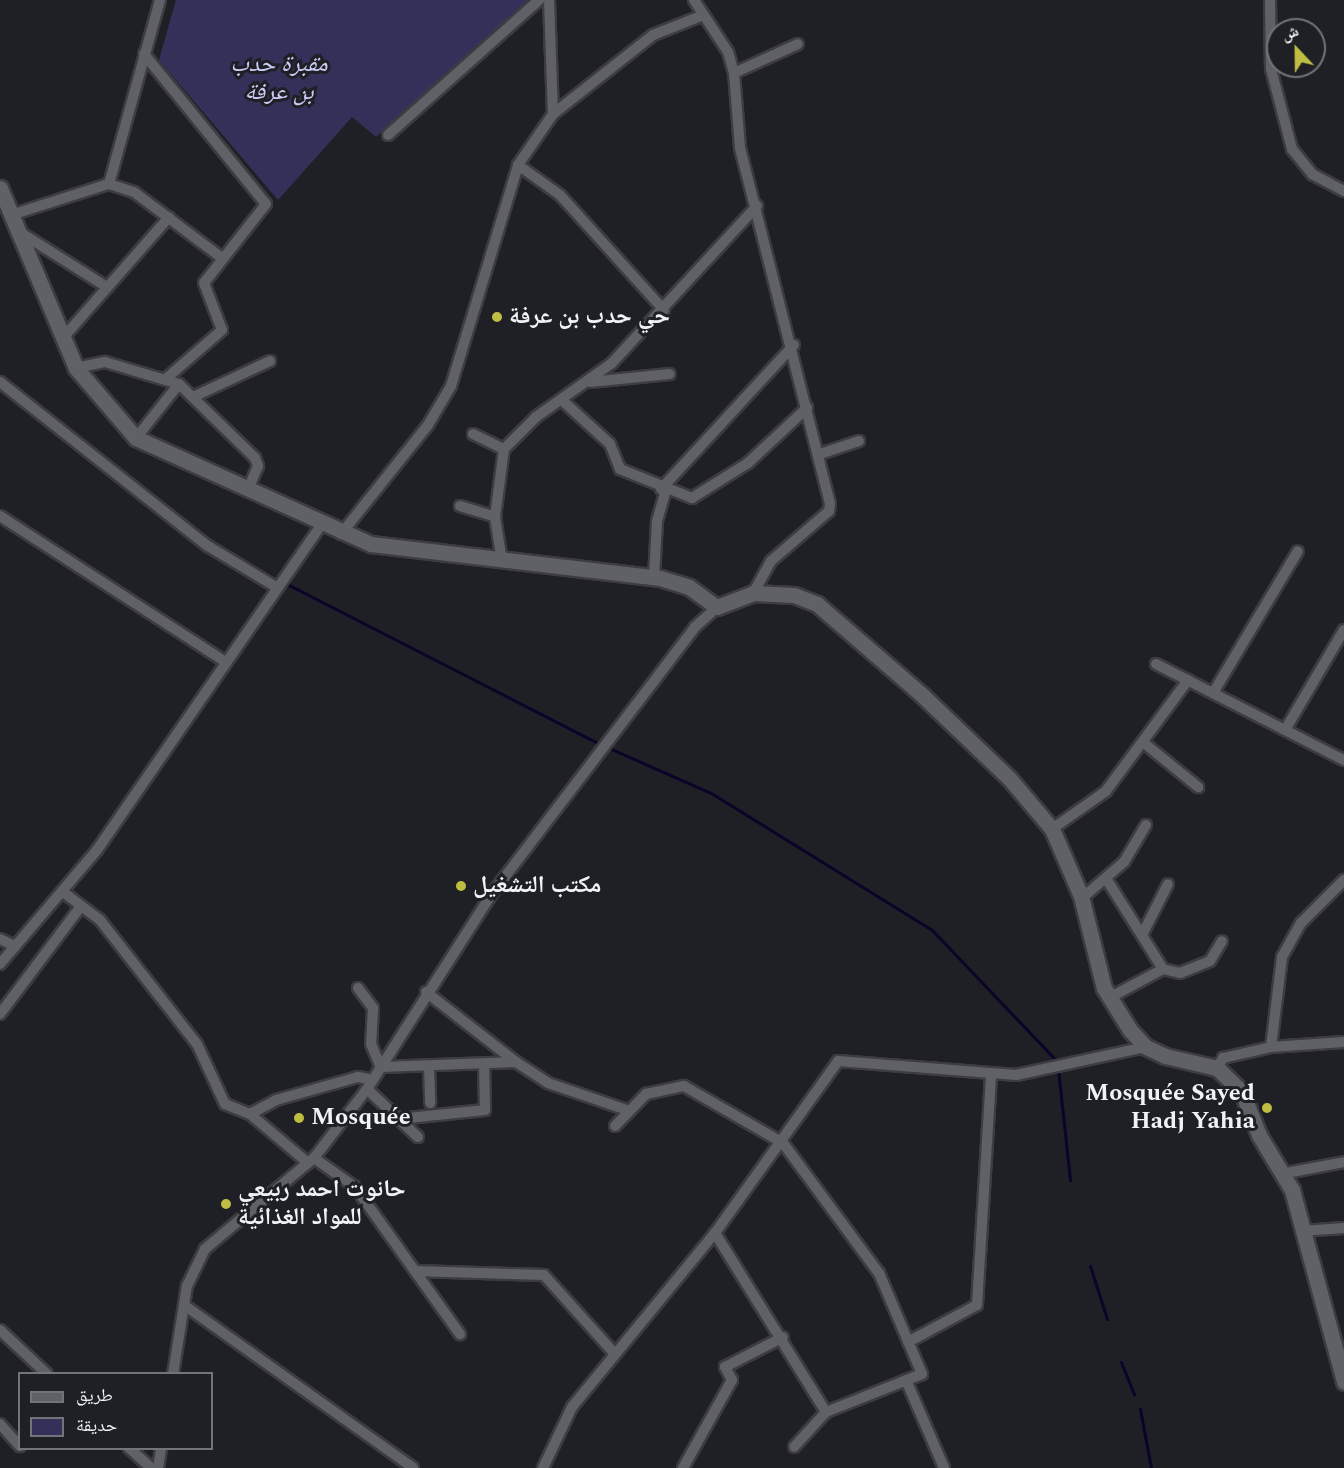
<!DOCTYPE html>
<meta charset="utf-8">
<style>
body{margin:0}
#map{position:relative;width:1344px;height:1468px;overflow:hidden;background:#1f2025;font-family:Spectral,"Noto Naskh Arabic",serif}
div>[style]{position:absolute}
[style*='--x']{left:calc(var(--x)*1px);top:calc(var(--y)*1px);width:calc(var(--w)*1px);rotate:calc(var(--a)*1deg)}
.green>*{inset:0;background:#33315a}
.stream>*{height:3px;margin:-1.5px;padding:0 1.5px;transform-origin:1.5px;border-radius:1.5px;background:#0a0428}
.roads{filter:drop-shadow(2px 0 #3c3c41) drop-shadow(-2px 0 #3c3c41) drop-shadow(0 2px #3c3c41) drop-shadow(0 -2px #3c3c41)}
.street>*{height:10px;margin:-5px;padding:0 5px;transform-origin:5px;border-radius:5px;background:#606167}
.secondary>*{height:15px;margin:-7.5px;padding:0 7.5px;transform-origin:7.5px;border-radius:7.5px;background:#606167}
.dots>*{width:16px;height:16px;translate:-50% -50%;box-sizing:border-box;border:3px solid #1f2025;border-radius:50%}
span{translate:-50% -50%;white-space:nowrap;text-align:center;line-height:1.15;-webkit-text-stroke:6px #1f2025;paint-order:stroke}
.park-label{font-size:24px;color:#caccf7;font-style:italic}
.poi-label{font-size:24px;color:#f1f2f6;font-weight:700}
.left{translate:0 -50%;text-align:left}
.right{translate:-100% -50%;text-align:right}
.legend{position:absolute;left:18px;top:1372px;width:195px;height:78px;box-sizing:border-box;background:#1f2025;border:2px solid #737479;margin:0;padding:8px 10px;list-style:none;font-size:18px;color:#f1f2f6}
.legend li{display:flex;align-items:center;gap:12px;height:30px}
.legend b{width:30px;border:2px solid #737479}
.north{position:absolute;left:1266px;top:18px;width:60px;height:60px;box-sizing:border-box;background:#1f2025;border:2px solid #737479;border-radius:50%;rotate:338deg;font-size:16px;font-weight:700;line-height:24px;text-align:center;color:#f1f2f6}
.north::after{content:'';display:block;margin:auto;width:21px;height:27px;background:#bfbe42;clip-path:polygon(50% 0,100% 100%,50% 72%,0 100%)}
</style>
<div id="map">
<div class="green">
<i style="clip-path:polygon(176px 0,531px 0,376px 137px,352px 117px,278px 200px,159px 60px)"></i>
</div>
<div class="stream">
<i style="--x:72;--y:432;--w:177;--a:38.4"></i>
<i style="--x:211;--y:542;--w:75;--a:29.6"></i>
<i style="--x:285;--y:583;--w:354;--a:27.1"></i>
<i style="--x:609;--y:748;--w:111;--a:23.8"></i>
<i style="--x:711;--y:793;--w:260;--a:31.8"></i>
<i style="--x:932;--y:930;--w:178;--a:46.4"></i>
<i style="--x:1058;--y:1069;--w:112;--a:83.8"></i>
<i style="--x:1090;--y:1266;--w:56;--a:72.2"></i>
<i style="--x:1121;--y:1362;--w:35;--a:68"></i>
<i style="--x:1140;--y:1409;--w:60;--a:79.4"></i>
</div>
<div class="roads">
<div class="street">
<i style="--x:549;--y:0;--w:114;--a:88"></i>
<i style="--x:694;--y:0;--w:62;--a:56.8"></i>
<i style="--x:728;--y:52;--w:22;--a:74"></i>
<i style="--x:734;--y:73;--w:75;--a:85.4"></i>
<i style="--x:740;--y:148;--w:367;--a:75.8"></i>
<i style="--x:830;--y:504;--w:7;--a:98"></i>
<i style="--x:829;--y:511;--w:77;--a:139.2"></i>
<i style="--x:771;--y:561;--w:37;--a:119"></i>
<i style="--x:1270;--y:0;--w:69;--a:89.2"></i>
<i style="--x:1271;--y:69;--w:83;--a:75.3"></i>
<i style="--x:1292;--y:149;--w:32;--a:51"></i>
<i style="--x:1312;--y:174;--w:36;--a:28"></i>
<i style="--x:144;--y:54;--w:193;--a:50.9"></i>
<i style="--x:266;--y:204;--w:100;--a:128.1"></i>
<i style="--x:204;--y:283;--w:50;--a:69"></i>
<i style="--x:222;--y:330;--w:72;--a:139"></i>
<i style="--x:734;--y:73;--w:70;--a:-24.4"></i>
<i style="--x:388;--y:135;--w:203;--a:-41.8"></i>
<i style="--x:518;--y:165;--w:52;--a:35.5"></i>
<i style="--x:560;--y:195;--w:155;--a:47.9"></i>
<i style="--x:109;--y:184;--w:191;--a:-74.5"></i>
<i style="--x:11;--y:215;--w:103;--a:-17.6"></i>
<i style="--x:109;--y:184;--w:26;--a:18"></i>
<i style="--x:134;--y:192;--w:110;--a:36.9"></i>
<i style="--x:18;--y:231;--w:105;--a:32.2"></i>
<i style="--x:62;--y:339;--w:162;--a:-48.7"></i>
<i style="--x:76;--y:368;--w:30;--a:-12"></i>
<i style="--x:105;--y:362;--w:77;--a:16.6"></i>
<i style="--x:179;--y:384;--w:106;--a:44.2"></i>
<i style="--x:255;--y:458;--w:9;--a:69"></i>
<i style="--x:258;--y:466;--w:25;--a:113"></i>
<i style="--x:0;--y:382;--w:265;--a:38.3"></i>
<i style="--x:208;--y:546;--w:79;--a:31.1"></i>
<i style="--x:590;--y:382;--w:80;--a:-5.7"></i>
<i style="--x:193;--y:397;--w:85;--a:-25.1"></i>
<i style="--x:564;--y:402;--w:62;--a:42.4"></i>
<i style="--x:610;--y:444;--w:27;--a:68"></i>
<i style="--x:620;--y:469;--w:78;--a:21.9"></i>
<i style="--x:692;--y:498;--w:66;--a:-32"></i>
<i style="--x:748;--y:463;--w:81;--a:-43"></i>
<i style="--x:473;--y:434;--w:34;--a:26"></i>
<i style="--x:136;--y:438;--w:69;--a:-51.5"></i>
<i style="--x:820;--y:454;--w:41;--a:-18.4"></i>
<i style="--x:661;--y:489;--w:196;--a:-47.3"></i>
<i style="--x:460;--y:506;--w:37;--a:17"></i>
<i style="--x:0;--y:516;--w:269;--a:32.9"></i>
<i style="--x:341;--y:534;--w:139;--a:-51.4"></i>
<i style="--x:428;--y:425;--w:45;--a:-59.5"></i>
<i style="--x:451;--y:386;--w:231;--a:-73.1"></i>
<i style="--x:518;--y:165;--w:62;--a:-55.5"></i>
<i style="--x:553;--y:114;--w:127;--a:-38.3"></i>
<i style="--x:653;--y:35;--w:52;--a:-21.6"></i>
<i style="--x:501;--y:555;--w:38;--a:-99"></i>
<i style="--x:495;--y:517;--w:69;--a:-82.5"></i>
<i style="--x:504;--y:449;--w:45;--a:-45"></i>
<i style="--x:536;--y:417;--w:93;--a:-35.4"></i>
<i style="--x:612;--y:363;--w:214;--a:-47.3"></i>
<i style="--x:654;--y:577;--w:56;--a:-86.9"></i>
<i style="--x:657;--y:521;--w:32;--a:-74"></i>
<i style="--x:1156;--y:664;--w:211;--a:27.1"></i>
<i style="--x:1213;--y:693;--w:165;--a:-59.1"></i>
<i style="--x:1285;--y:730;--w:116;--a:-59.5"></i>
<i style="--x:1144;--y:743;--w:70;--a:39.2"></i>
<i style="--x:1052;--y:829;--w:66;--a:-35.1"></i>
<i style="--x:1106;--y:791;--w:138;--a:-53.5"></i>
<i style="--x:1107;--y:880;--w:105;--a:57.8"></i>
<i style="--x:1163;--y:969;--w:17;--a:13"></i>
<i style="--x:1180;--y:973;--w:32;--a:-22"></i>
<i style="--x:1210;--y:961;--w:23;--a:-59"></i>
<i style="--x:63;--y:892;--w:46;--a:37.1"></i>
<i style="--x:100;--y:920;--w:157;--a:52"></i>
<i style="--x:197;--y:1044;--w:66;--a:65"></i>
<i style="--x:225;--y:1104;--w:27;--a:22"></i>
<i style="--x:250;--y:1114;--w:76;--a:40.2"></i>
<i style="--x:1081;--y:899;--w:57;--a:-40.7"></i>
<i style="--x:1124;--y:862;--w:43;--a:-59.3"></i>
<i style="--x:1142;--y:935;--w:57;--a:-63"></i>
<i style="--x:0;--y:939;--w:17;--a:25"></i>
<i style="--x:0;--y:964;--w:150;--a:-49.6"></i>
<i style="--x:97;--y:850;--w:395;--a:-55.4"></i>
<i style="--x:358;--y:988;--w:25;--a:53"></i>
<i style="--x:373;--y:1008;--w:36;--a:93"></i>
<i style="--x:371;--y:1044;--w:25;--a:67"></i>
<i style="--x:381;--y:1067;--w:135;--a:-2.1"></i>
<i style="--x:516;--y:1062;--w:38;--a:33"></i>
<i style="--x:548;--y:1083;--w:83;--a:18.9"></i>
<i style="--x:426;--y:992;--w:114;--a:37.9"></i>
<i style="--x:1109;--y:998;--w:61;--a:-28.2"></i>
<i style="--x:0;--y:1014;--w:135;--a:-53.1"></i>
<i style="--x:1271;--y:1047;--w:91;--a:-83"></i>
<i style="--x:1282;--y:957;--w:39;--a:-61"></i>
<i style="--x:1301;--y:923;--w:61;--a:-45"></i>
<i style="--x:429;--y:1066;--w:37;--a:88"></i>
<i style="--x:1217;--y:1068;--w:12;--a:-59"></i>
<i style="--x:1223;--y:1058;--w:49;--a:-12.9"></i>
<i style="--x:1271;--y:1047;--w:73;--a:-3.9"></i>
<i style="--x:367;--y:1089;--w:70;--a:43.3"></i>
<i style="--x:250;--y:1114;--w:30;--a:-28"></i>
<i style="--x:276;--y:1100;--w:85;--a:-15.7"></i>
<i style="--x:358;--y:1077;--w:15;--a:11"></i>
<i style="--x:399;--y:1119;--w:86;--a:-6"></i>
<i style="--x:485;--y:1110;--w:46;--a:-91.2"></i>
<i style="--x:615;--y:1126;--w:45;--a:-45.9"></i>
<i style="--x:646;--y:1094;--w:39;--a:-12"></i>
<i style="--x:684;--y:1086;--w:114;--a:29.9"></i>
<i style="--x:783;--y:1143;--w:162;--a:53.6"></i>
<i style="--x:879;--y:1273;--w:110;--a:66.9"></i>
<i style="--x:922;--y:1374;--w:103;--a:158.4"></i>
<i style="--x:826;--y:1412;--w:47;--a:132.4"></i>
<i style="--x:314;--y:1158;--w:50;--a:35.3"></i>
<i style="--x:355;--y:1187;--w:181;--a:54.5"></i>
<i style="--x:1286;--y:1173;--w:59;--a:-10.7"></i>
<i style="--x:1302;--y:1231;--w:42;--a:-4.1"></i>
<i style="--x:715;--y:1233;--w:211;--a:58.2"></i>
<i style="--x:415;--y:1271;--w:129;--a:1.8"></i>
<i style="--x:544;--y:1275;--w:103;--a:48.1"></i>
<i style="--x:184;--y:1305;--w:281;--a:35.4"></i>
<i style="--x:0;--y:1330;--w:64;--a:43.1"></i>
<i style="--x:908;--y:1342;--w:78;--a:-28.2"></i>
<i style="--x:977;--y:1305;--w:232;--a:-86.5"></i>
<i style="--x:173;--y:1374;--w:89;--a:-81"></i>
<i style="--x:187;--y:1286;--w:41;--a:-64.1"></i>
<i style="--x:205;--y:1249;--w:142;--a:-39.9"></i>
<i style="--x:314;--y:1158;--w:87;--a:-52.5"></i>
<i style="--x:367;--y:1089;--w:230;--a:-57.4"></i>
<i style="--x:491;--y:895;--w:337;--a:-52.7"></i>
<i style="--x:695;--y:627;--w:30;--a:-42"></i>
<i style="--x:906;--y:1380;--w:96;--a:66.6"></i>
<i style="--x:0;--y:1424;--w:30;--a:48"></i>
<i style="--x:129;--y:1448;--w:30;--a:42"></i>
<i style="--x:158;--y:1468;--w:20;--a:-81"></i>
<i style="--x:543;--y:1468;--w:68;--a:-64.6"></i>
<i style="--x:572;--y:1407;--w:225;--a:-50.6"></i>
<i style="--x:715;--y:1233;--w:211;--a:-54.4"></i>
<i style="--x:838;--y:1061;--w:179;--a:4.5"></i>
<i style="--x:1016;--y:1075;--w:133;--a:-12.2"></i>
<i style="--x:683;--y:1468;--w:101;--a:-60.9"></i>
<i style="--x:732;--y:1380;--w:15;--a:-118"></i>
<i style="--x:725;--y:1367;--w:65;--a:-27.3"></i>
</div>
<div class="secondary">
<i style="--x:0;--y:188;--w:195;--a:67.1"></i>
<i style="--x:76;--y:368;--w:92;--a:49.4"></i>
<i style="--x:136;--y:438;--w:258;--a:24.3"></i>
<i style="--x:371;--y:544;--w:291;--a:6.7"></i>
<i style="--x:660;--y:578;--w:30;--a:17"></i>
<i style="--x:689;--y:587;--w:34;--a:36"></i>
<i style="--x:717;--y:607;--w:39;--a:-21"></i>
<i style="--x:753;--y:593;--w:41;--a:2.8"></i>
<i style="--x:794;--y:595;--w:25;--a:21"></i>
<i style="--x:817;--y:604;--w:139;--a:40.9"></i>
<i style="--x:922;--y:695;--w:120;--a:43.7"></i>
<i style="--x:1009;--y:778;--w:67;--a:49.9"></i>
<i style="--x:1052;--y:829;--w:73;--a:66.6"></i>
<i style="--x:1081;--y:896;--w:95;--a:76"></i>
<i style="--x:1104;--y:988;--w:49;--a:58.2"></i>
<i style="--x:1130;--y:1030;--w:23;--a:47"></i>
<i style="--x:1146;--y:1047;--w:21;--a:25"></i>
<i style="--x:1165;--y:1056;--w:53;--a:13"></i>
<i style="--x:1217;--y:1068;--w:35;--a:44"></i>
<i style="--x:1242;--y:1092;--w:46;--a:68.4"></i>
<i style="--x:1259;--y:1135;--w:64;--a:59"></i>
<i style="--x:1292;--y:1190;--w:199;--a:74.8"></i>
</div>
</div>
<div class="dots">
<i style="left:497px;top:317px;background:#bfbe42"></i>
<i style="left:461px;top:886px;background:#bfbe42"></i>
<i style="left:1267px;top:1108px;background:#bfbe42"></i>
<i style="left:299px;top:1118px;background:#bfbe42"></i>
<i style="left:226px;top:1204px;background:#bfbe42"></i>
</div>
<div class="park-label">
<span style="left:279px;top:79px">مقبرة حدب<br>بن عرفة</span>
</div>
<div class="poi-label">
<span class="left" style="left:509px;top:317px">حي حدب بن عرفة</span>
<span class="left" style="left:473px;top:886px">مكتب التشغيل</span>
<span class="right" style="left:1255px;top:1108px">Mosquée Sayed<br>Hadj Yahia</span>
<span class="left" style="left:311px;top:1118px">Mosquée</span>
<span class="left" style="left:238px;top:1204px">حانوت احمد ربيعي<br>للمواد الغذائية</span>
</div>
<ul class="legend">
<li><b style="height:8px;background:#606167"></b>طريق</li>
<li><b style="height:16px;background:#33315a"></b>حديقة</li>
</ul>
<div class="north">ش</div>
</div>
